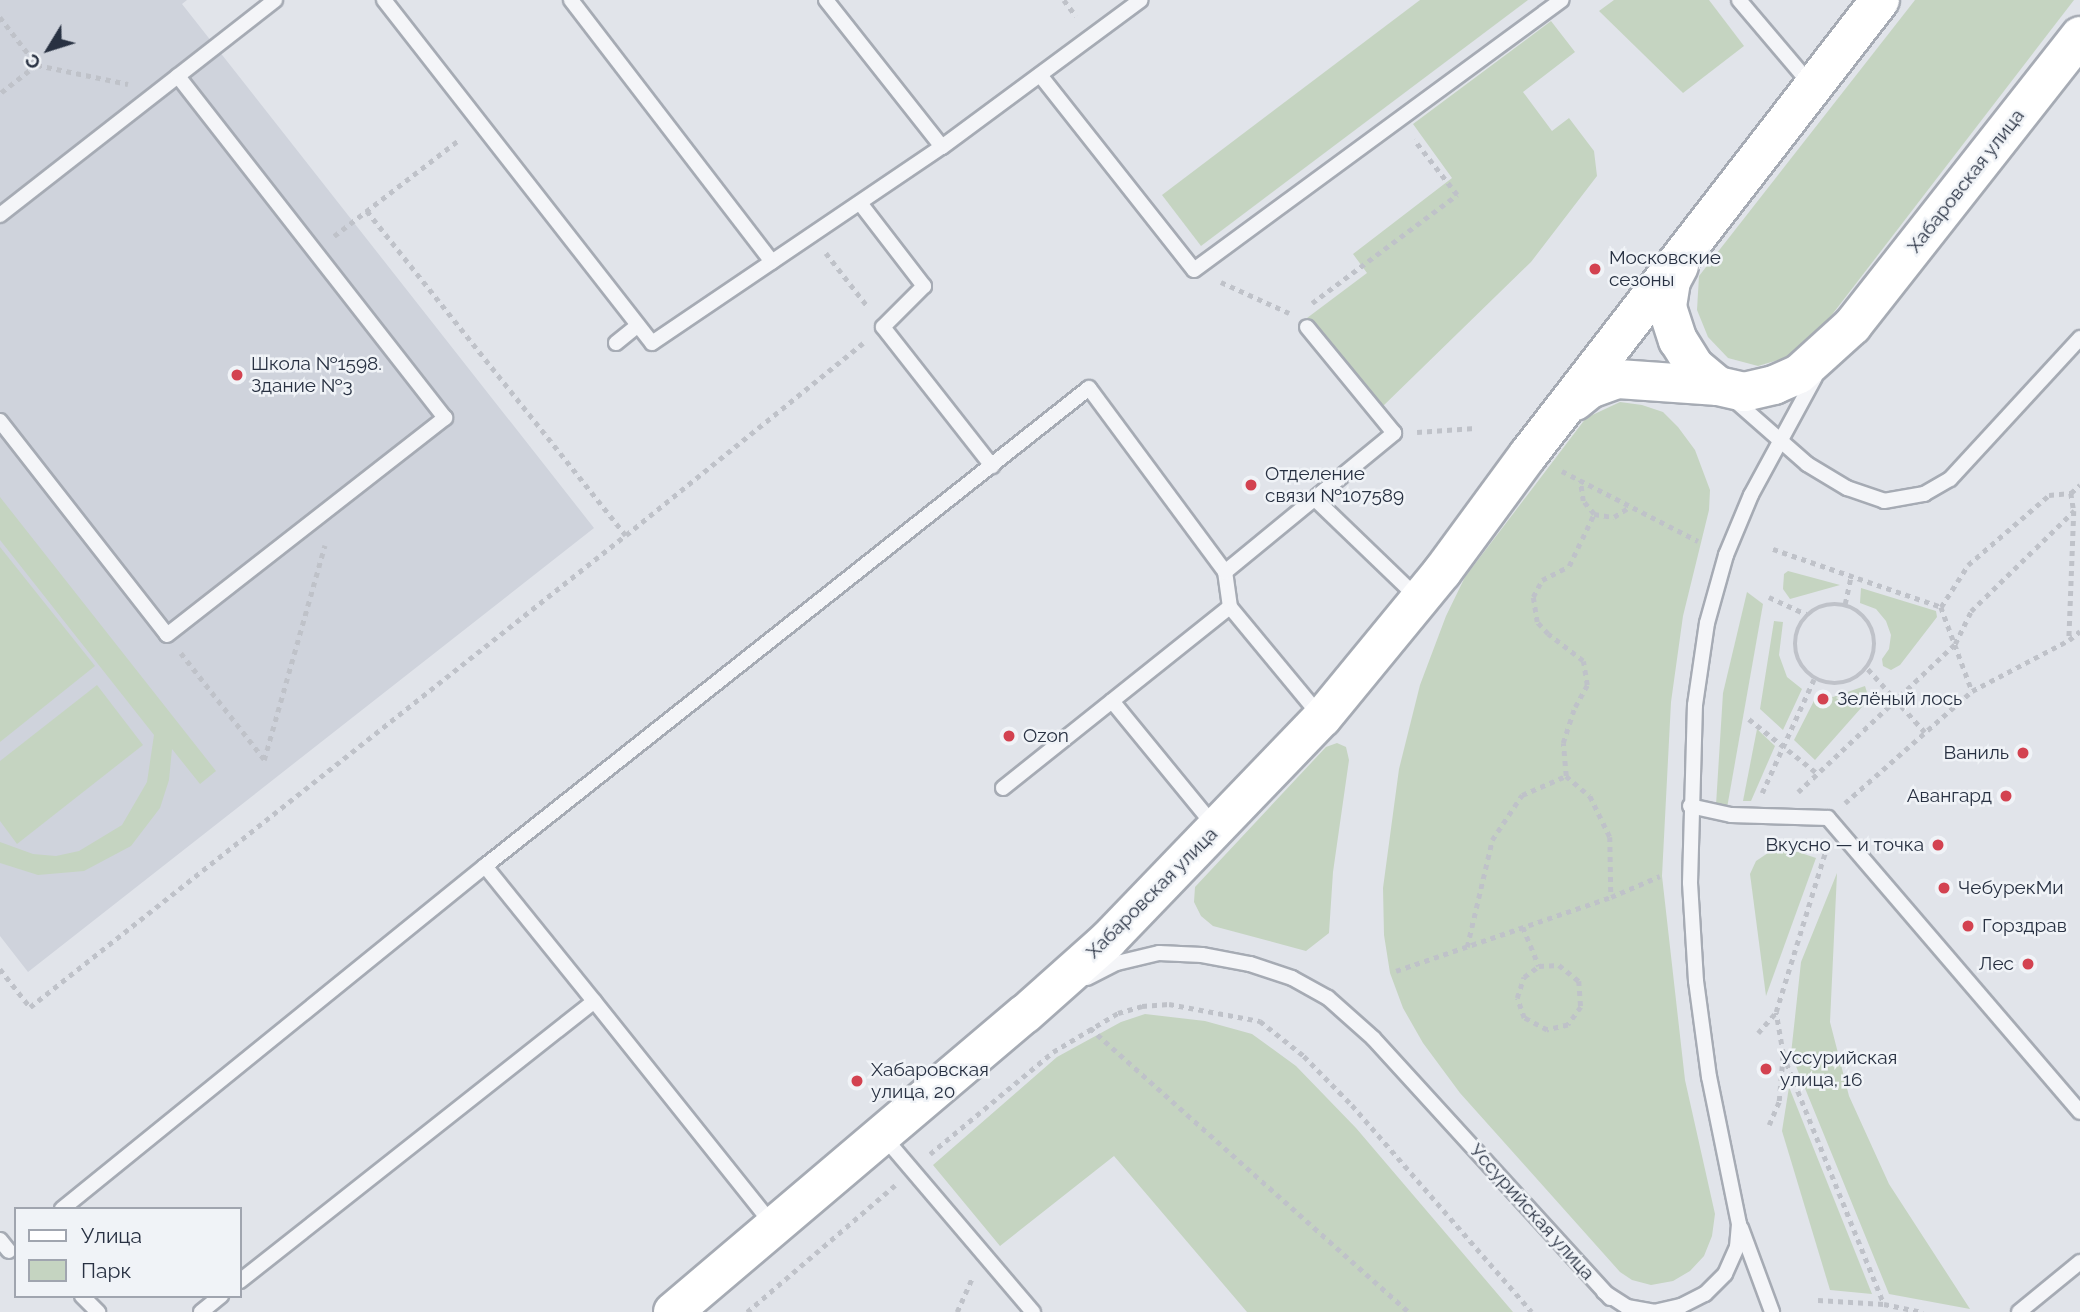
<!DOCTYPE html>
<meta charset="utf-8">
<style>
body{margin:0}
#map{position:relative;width:2080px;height:1312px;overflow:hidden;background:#e1e4ea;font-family:Raleway,sans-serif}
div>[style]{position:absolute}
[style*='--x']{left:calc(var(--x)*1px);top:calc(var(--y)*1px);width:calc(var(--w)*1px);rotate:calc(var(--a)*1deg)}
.built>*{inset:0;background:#cfd3dc}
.green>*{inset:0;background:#c5d4c1}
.path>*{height:4.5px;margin-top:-2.25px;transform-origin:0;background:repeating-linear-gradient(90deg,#bfc2c9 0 5px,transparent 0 10px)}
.path>.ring{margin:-2.25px;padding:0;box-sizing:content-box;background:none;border:4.5px solid #bfc2c9;border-radius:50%}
.roads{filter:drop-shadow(2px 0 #a6abb4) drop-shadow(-2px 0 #a6abb4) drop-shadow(0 2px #a6abb4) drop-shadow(0 -2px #a6abb4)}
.service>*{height:14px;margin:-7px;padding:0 7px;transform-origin:7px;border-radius:7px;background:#f4f5f8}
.secondary>*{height:38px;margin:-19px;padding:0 19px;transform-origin:19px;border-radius:19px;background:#fff}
.dots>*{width:19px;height:19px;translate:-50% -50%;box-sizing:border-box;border:4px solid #f0f3f7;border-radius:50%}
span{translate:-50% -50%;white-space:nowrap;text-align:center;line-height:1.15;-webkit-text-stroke:5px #f0f3f7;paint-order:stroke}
.street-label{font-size:19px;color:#283142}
.poi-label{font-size:19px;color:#283142}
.left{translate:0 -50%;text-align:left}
.right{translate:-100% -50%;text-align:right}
.legend{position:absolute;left:14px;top:1207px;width:228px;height:91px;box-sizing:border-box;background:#f0f3f7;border:2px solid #a0a5af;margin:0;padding:9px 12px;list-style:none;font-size:21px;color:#283142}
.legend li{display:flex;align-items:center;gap:14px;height:35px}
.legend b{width:35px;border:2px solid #a0a5af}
.north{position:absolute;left:14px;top:14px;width:70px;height:70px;-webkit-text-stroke:5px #f0f3f7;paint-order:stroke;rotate:232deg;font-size:19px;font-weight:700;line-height:28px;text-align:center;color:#283142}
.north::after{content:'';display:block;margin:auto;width:24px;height:32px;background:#283142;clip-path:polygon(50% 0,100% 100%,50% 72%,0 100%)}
</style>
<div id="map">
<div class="built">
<i style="clip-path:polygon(0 0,187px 0,182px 4px,594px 528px,28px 972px,0 936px)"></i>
</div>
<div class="green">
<i style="clip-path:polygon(1420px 0,1528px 0,1201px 246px,1162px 195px)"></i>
<i style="clip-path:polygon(1614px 0,1709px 0,1744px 46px,1683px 93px,1599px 11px)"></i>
<i style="clip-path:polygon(1915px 0,2074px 0,1811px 342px,1782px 359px,1758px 366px,1728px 358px,1708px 337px,1697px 310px,1699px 276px)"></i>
<i style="clip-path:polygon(1551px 21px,1575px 52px,1523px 92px,1552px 131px,1569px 118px,1594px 151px,1597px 176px,1531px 262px,1381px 408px,1307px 318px,1367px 273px,1353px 254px,1452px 178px,1413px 124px)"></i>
<i style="clip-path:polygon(1620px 402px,1642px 405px,1663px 412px,1678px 427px,1695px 450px,1710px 490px,1709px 510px,1683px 616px,1671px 702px,1662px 876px,1685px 1080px,1715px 1214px,1712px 1236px,1704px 1256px,1690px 1271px,1673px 1281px,1651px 1285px,1632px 1280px,1620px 1272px,1460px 1093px,1423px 1043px,1403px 1008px,1390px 973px,1384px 935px,1383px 888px,1399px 769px,1420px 685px,1446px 616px,1465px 577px,1586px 418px)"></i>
<i style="clip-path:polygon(0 497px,216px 771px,200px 784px,172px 749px,169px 780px,160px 808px,131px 846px,84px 871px,38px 875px,0 863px,0 842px,33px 854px,56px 856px,79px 851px,122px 825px,147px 782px,154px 735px,0 540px)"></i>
<i style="clip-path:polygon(0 547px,95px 666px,0 742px)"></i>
<i style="clip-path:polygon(1788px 571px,1840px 585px,1790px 599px,1783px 589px,1784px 574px)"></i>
<i style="clip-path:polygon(1861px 588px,1936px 611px,1937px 617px,1900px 665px,1891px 670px,1883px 666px,1882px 659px,1889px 649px,1891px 635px,1886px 621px,1876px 609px,1860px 603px)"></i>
<i style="clip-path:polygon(1747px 592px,1763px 604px,1727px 808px,1716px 805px,1723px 693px)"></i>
<i style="clip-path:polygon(1774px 621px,1783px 622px,1779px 655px,1787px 677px,1802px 689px,1783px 730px,1760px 709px)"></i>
<i style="clip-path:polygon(97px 685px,143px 745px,17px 844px,0 821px,0 761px)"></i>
<i style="clip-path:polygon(1865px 686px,1869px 699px,1815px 760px,1794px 740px,1818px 693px,1833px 697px)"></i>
<i style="clip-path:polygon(1757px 729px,1775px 746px,1751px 801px,1743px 801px)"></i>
<i style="clip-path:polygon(1337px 743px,1346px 747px,1349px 760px,1333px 872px,1329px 933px,1306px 951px,1213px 926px,1201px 916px,1194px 902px,1195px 887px,1326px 747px)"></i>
<i style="clip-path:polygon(1780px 851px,1798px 852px,1816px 858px,1766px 996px,1750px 874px,1756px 861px,1768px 853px)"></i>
<i style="clip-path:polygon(1837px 873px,1830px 1022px,1849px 1096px,1889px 1184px,1970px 1309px,1889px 1294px,1791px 1054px,1801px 962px)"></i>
<i style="clip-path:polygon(1145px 1014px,1205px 1021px,1252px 1034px,1296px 1066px,1356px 1128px,1513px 1312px,1247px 1312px,1114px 1156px,1000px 1246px,933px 1165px,1057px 1057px,1121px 1022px)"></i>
<i style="clip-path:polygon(1789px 1087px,1872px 1294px,1830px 1290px,1782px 1131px)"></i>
</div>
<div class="path">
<i style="--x:1064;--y:0;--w:20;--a:53"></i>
<i style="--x:0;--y:17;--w:61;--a:52.4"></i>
<i style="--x:37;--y:65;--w:47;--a:141.9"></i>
<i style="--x:37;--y:65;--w:93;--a:11.8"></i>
<i style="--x:367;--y:211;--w:415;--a:51.4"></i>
<i style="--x:626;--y:535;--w:305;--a:-39"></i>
<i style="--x:334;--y:236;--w:159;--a:-37.6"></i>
<i style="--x:826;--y:253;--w:68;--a:52.1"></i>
<i style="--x:1221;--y:282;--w:75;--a:24.5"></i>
<i style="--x:1312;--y:303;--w:181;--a:-36.7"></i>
<i style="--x:1457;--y:195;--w:70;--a:-128"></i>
<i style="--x:1417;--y:432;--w:58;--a:-3.9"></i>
<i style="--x:1562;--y:471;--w:153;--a:27.2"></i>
<i style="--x:2071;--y:493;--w:18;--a:81"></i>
<i style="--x:1594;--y:514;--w:20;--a:9"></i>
<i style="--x:1614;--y:517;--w:20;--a:-33"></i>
<i style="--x:1773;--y:549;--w:178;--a:19"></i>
<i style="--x:1941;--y:607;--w:50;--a:-57.3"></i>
<i style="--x:1968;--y:565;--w:107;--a:-40.8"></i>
<i style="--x:2049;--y:495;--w:22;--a:-5"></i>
<i style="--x:2071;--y:493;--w:12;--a:-42"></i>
<i style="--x:1769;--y:597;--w:41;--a:24.7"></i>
<i class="ring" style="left:1795px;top:604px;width:75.5px;height:75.5px"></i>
<i style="--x:1845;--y:604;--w:29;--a:-78"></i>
<i style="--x:1941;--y:607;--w:90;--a:69.7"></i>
<i style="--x:181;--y:653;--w:135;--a:51.9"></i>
<i style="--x:1868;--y:669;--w:85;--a:47.9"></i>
<i style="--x:1749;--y:719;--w:87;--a:38.5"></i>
<i style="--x:264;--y:760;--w:223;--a:-74.2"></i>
<i style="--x:1566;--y:776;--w:33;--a:-95"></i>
<i style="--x:1563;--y:743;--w:38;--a:-72"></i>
<i style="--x:1575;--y:707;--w:25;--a:-61"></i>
<i style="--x:1587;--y:685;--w:24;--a:-99"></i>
<i style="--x:1583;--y:661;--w:44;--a:-142.4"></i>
<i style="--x:1548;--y:634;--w:16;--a:-133"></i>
<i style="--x:1537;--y:622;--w:25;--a:-99"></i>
<i style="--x:1533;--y:597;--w:19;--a:-62"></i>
<i style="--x:1542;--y:580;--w:30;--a:-27"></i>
<i style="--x:1569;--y:566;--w:58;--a:-64.3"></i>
<i style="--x:1594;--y:514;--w:17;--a:-130"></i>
<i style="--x:1583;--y:501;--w:21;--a:-98"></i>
<i style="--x:1798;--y:792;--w:216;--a:-43.3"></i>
<i style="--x:1955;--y:644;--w:37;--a:-64"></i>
<i style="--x:1971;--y:611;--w:144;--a:-44.2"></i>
<i style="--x:2074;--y:511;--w:129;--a:92.2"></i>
<i style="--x:1762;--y:793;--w:125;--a:-65.5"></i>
<i style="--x:1845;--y:803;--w:169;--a:-41.4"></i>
<i style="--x:1972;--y:691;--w:110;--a:-27.7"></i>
<i style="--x:2069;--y:640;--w:14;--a:-39"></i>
<i style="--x:1523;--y:927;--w:42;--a:67.7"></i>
<i style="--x:1539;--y:966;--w:20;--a:-3"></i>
<i style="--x:1559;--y:965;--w:26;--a:39"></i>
<i style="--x:1579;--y:981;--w:26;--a:86"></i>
<i style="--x:1581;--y:1007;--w:22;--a:126"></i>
<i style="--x:1568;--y:1025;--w:22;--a:167"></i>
<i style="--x:1547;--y:1030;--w:26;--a:-152"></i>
<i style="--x:1524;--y:1018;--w:21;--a:-109"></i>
<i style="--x:1517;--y:998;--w:22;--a:-72"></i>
<i style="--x:1524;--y:977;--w:19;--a:-36"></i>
<i style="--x:1467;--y:947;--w:110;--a:-76.8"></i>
<i style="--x:1492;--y:840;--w:54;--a:-56.3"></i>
<i style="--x:1522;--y:795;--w:48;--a:-23.4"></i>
<i style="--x:1566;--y:776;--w:31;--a:40"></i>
<i style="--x:1590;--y:796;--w:46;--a:64"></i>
<i style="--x:1610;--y:837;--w:60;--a:89"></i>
<i style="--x:0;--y:969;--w:48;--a:51.7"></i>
<i style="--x:30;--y:1007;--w:760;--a:-38.38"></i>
<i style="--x:1396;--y:971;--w:227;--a:-19"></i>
<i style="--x:1611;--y:897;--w:53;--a:-23.2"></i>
<i style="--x:1090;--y:1028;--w:427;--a:41.7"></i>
<i style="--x:1758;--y:1033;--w:28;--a:-49"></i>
<i style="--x:1776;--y:1012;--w:166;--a:-72.9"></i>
<i style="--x:1783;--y:1054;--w:270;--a:68"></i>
<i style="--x:1769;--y:1125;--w:26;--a:-67"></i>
<i style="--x:1779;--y:1101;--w:47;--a:-85.1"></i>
<i style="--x:1783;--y:1054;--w:42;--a:-99.7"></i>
<i style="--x:930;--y:1154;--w:160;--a:-39.7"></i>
<i style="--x:1053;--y:1052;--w:76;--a:-31"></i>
<i style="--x:1118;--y:1013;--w:25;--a:-16"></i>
<i style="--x:1142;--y:1006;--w:27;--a:-4"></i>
<i style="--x:1169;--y:1004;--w:93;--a:10.6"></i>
<i style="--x:1260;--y:1021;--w:56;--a:38.5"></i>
<i style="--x:1304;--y:1056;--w:69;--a:45.6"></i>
<i style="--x:1352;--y:1105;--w:274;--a:49"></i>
<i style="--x:1818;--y:1300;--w:66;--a:3.5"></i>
<i style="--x:1884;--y:1304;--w:40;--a:12"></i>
<i style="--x:747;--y:1312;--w:195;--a:-40.6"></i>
<i style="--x:957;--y:1312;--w:37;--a:-66"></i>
</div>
<div class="roads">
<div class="service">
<i style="--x:384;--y:0;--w:435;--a:52"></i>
<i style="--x:652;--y:343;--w:350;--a:-34.1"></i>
<i style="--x:942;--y:147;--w:247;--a:-36.5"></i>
<i style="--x:571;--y:0;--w:330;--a:52.5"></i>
<i style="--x:826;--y:0;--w:187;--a:51.7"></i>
<i style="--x:1739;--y:0;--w:111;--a:49.7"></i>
<i style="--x:1040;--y:75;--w:248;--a:51.7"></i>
<i style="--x:1194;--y:270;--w:456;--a:-36.3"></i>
<i style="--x:860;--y:203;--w:105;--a:52.4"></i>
<i style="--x:924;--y:286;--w:58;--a:135"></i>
<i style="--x:883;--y:327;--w:177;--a:51.9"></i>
<i style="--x:0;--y:215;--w:349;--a:-38"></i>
<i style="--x:616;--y:343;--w:28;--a:-39"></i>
<i style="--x:1732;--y:398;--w:100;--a:41.3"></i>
<i style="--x:1807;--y:464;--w:47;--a:31"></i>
<i style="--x:1847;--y:488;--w:39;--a:19"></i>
<i style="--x:1884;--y:501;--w:41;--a:-9.9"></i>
<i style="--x:1924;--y:494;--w:30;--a:-30"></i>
<i style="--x:1950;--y:479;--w:192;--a:-47.3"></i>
<i style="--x:0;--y:421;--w:271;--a:52"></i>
<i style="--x:167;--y:635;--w:353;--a:-38"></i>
<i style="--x:445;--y:418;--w:434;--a:-128"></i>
<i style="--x:1315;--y:499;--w:143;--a:43.9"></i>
<i style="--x:1230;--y:607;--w:143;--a:50.4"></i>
<i style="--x:1112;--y:701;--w:164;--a:50.7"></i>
<i style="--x:1003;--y:788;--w:290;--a:-38.6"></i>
<i style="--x:1230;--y:607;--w:35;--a:-98"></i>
<i style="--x:1225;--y:572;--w:219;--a:-39.4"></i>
<i style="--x:1394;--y:433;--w:137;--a:-129.4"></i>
<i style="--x:1690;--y:806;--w:42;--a:12.4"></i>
<i style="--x:1731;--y:815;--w:97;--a:1.8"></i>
<i style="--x:1828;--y:818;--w:387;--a:49.4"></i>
<i style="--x:485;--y:866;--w:174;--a:51.1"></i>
<i style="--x:1087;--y:978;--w:34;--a:-27"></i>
<i style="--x:1117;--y:963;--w:43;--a:-13.4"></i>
<i style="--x:1159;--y:953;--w:43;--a:2.7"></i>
<i style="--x:1202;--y:955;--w:49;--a:10.6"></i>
<i style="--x:1250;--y:964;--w:44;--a:18.4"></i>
<i style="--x:1292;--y:978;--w:41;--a:29.1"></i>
<i style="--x:1328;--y:998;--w:60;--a:41.6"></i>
<i style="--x:1373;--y:1038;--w:352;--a:47.6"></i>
<i style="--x:884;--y:1137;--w:230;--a:49.6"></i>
<i style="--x:62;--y:1209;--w:545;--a:-39.04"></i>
<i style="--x:485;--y:866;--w:770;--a:-38.36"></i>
<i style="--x:1089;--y:388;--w:229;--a:53.5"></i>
<i style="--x:1741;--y:1228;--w:90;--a:69.7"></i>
<i style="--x:0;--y:1240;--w:14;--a:51"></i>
<i style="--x:240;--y:1281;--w:451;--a:-38.3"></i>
<i style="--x:594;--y:1001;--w:285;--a:51.4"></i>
<i style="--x:1604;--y:1292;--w:27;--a:33"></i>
<i style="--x:1627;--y:1307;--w:27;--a:10"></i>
<i style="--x:1654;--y:1312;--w:28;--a:-13"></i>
<i style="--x:1681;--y:1306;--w:27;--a:-27"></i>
<i style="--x:1705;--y:1294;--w:28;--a:-45"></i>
<i style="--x:1725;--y:1274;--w:30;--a:-66"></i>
<i style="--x:1737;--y:1247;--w:23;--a:-85"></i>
<i style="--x:1739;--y:1224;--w:150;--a:-101.5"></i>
<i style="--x:1709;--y:1077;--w:97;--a:-97.7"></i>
<i style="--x:1696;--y:981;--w:98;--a:-93.5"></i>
<i style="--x:1690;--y:883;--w:178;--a:-88.4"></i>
<i style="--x:1695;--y:705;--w:83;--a:-81.7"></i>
<i style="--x:1707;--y:623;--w:71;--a:-74.4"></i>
<i style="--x:1726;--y:555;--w:65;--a:-67.4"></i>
<i style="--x:1751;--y:495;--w:134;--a:-61.5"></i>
<i style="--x:82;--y:1296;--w:23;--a:45"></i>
<i style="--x:201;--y:1312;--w:26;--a:-39"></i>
<i style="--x:2019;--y:1312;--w:79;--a:-39.3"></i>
</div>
<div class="secondary">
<i style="--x:1679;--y:266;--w:17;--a:118"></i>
<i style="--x:1671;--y:281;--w:26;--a:99"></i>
<i style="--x:1667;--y:307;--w:35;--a:72"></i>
<i style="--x:1678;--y:340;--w:31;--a:58"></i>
<i style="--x:1694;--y:366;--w:31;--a:40"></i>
<i style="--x:1575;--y:401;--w:19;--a:-39"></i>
<i style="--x:1590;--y:389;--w:30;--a:-20"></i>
<i style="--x:1618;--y:379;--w:100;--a:4"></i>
<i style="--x:1718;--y:386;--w:27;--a:13"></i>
<i style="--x:1744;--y:392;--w:31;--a:-13"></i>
<i style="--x:1774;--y:385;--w:27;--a:-24"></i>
<i style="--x:1799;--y:374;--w:72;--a:-42.2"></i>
<i style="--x:1852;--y:326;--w:369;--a:-51.8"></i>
<i style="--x:673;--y:1312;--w:461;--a:-40.3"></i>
<i style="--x:1025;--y:1014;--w:111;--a:-41.7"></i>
<i style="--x:1108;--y:940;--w:308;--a:-46.1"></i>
<i style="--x:1322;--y:718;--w:189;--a:-50.6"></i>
<i style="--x:1442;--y:572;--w:145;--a:-53.7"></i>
<i style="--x:1528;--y:455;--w:575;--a:-52.27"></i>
</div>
</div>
<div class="dots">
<i style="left:1595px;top:269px;background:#d34250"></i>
<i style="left:237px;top:375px;background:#d34250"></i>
<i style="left:1251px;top:485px;background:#d34250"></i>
<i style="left:1823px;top:699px;background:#d34250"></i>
<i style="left:1009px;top:736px;background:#d34250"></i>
<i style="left:2023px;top:753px;background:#d34250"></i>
<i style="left:2006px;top:796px;background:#d34250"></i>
<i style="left:1938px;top:845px;background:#d34250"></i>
<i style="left:1944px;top:888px;background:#d34250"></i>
<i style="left:1968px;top:926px;background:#d34250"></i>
<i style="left:2028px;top:964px;background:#d34250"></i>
<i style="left:1766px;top:1069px;background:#d34250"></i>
<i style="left:857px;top:1081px;background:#d34250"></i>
</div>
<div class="street-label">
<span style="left:1966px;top:181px;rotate:-52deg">Хабаровская улица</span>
<span style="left:1152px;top:893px;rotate:-45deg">Хабаровская улица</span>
<span style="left:1532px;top:1212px;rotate:48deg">Уссурийская улица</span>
</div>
<div class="poi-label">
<span class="left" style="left:1609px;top:269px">Московские<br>сезоны</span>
<span class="left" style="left:251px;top:375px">Школа №1598.<br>Здание №3</span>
<span class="left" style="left:1265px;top:485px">Отделение<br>связи №107589</span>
<span class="left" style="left:1837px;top:699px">Зелёный лось</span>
<span class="left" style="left:1023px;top:736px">Ozon</span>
<span class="right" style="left:2009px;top:753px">Ваниль</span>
<span class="right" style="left:1992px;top:796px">Авангард</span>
<span class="right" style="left:1924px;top:845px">Вкусно — и точка</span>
<span class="left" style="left:1958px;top:888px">ЧебурекМи</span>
<span class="left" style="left:1982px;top:926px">Горздрав</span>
<span class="right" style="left:2014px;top:964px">Лес</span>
<span class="left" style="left:1780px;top:1069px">Уссурийская<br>улица, 16</span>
<span class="left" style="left:871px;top:1081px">Хабаровская<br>улица, 20</span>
</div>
<ul class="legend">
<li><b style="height:9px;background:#fff"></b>Улица</li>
<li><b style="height:19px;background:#c5d4c1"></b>Парк</li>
</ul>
<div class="north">С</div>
</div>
